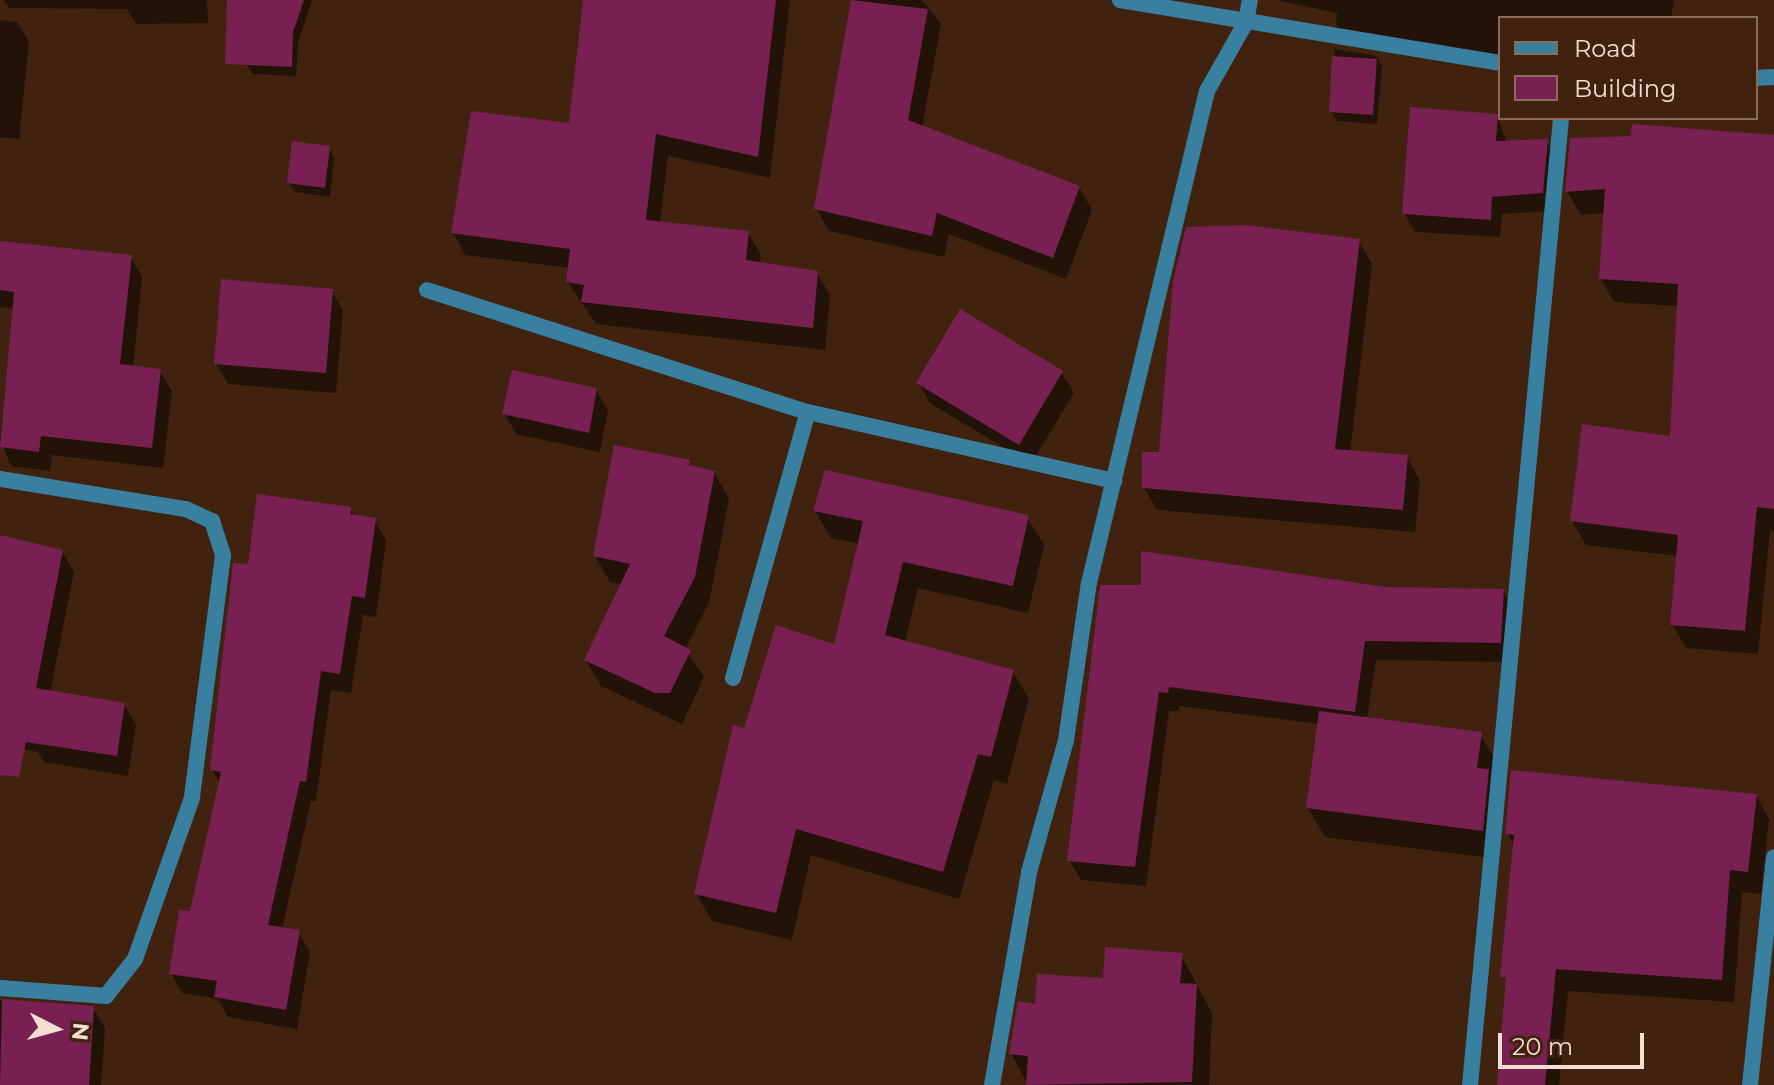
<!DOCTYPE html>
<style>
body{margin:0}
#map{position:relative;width:1774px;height:1085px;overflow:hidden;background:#41220f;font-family:Montserrat,sans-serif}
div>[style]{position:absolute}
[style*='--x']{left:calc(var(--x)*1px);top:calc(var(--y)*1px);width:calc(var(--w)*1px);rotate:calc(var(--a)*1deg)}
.shadow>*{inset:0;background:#0007}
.building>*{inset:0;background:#782051}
.minor>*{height:16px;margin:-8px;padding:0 8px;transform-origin:8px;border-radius:8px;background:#3980a0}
span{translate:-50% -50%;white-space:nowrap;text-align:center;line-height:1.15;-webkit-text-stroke:6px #41220f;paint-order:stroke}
.legend{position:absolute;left:1498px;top:16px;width:260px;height:104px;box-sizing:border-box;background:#41220f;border:2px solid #886d5d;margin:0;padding:10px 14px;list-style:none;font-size:24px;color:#f3ded2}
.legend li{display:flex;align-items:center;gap:16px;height:40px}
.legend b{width:40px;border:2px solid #886d5d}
.north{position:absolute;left:16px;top:989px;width:80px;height:80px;-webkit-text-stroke:6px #41220f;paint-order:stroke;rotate:96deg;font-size:22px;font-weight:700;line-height:32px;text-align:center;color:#f3ded2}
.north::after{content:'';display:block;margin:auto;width:28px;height:36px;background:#f3ded2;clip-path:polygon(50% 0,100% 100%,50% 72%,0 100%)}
.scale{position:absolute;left:1498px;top:1033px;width:146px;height:36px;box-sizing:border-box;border:4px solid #f3ded2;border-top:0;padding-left:10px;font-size:24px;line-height:28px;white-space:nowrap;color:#f3ded2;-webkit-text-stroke:6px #41220f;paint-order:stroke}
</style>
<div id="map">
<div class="shadow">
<i style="clip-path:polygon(4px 0,207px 0,208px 23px,136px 24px,127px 9px,9px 8px)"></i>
<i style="clip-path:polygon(267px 0,312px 0,298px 43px,296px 76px,252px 74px,247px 65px)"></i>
<i style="clip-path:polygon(585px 0,790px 0,770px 178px,668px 156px,660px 223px,748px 233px,761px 255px,760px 264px,817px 273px,830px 295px,825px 350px,596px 324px,568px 282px,570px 268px,465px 255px,453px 232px,570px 126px)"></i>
<i style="clip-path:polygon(853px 0,922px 0,941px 24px,922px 128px,1079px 187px,1092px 210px,1066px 279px,949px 234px,944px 257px,829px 231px,816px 208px)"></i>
<i style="clip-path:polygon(1276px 0,1674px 0,1671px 18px,1500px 18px,1500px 57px,1348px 44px,1336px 24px,1337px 13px)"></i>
<i style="clip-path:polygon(0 20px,17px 22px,29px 42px,19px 139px,0 137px)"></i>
<i style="clip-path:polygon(1335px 49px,1376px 56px,1382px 66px,1377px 124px,1337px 121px,1331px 111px)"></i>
<i style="clip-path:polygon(1497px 116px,1507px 142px,1547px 141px,1557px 159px,1552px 211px,1502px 214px,1500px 237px,1415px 232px,1404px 213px)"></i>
<i style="clip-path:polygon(1774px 137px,1774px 531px,1770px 530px,1758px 654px,1686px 648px,1672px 624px,1678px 556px,1586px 545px,1572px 521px,1672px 438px,1679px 306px,1614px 302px,1601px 279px,1605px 213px,1581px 215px,1567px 191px)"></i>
<i style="clip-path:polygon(329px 148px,334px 158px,330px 197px,295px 192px,289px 182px)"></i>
<i style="clip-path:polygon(1358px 240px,1372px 264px,1350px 453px,1407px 457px,1420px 481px,1415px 532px,1157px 510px,1144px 487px,1161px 454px)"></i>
<i style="clip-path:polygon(0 242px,130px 256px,142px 277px,133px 368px,160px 371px,172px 391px,163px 468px,52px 455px,50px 471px,11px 466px,0 440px,14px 309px,0 307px)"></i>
<i style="clip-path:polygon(332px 291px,343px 311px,336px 393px,228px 384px,216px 364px)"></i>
<i style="clip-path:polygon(1062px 373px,1074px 393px,1031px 464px,930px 403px,919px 383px)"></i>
<i style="clip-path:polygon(596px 390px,608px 410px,600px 452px,516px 434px,505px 414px)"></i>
<i style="clip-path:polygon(689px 462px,693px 468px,714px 472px,729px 499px,709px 603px,685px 649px,704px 677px,682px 724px,601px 686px,586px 660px,622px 584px,610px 582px,595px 556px)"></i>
<i style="clip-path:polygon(350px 508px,355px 517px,374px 520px,386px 540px,376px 617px,363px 615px,351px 693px,331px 690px,316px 801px,311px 801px,282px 929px,298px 932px,310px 952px,297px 1029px,228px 1017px,218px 999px,182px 993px,171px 973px,191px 914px,220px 783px,212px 770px,250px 566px)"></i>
<i style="clip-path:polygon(815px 511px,1027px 517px,1044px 545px,1028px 613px,918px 588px,905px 643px,1013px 672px,1029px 699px,1007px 784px,994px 780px,959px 899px,811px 855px,792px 940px,712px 921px,696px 893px,745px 730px,835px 646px,859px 544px,831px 538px)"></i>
<i style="clip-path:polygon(0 537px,62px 551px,74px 572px,50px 693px,124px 704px,136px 725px,128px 776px,44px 762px,38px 752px,0 745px)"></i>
<i style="clip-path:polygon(1102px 587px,1503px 591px,1514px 611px,1511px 662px,1376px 660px,1367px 719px,1480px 734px,1497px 763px,1499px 859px,1325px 837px,1308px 808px,1319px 724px,1179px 706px,1179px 711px,1169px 711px,1146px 886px,1081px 880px,1070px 861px)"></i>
<i style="clip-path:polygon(1756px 796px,1769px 819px,1761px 894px,1742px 892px,1734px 1002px,1568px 991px,1559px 1085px,1499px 1085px,1515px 847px,1507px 833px)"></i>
<i style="clip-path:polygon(1181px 955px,1212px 1013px,1209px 1085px,1028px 1085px,1011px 1053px,1037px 1006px)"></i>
<i style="clip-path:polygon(0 1000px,93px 1008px,105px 1028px,101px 1085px,0 1085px)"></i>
</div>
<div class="building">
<i style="clip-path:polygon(227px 0,304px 0,293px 32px,292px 67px,225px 64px)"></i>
<i style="clip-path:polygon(583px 0,776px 0,758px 157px,656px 134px,646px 220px,749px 231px,746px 260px,818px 271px,813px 328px,581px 302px,584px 285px,566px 282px,570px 249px,451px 233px,471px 111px,569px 123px)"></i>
<i style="clip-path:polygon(851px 0,928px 9px,908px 120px,1080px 186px,1053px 258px,937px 213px,932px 236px,814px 209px)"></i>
<i style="clip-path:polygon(1332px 56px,1377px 59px,1373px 115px,1329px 112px)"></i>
<i style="clip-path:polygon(1410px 107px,1498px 114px,1496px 141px,1548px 139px,1543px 193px,1492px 197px,1491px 220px,1402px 214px)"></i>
<i style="clip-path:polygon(1632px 124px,1774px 135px,1774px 509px,1757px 507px,1745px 631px,1670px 625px,1678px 535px,1570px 521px,1582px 424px,1670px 436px,1678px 284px,1599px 279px,1605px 189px,1565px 192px,1570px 138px,1631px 136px)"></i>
<i style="clip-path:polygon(292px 141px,330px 146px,325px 188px,287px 183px)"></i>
<i style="clip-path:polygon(1246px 225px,1360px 239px,1335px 449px,1408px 455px,1403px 510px,1142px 488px,1142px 452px,1159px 452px,1173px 281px,1186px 227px)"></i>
<i style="clip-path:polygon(0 241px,132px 255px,120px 364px,161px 369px,152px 448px,41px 436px,39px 452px,0 447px,14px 292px,0 290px)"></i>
<i style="clip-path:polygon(221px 279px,333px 289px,326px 373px,214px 364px)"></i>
<i style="clip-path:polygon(960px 309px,1063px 371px,1019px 445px,916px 383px)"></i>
<i style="clip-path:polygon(512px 370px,597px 388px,589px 433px,502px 414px)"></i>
<i style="clip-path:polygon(614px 445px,690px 460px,689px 465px,715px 471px,695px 577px,664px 636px,691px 650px,670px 693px,655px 693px,584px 660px,630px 564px,593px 556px)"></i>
<i style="clip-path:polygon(825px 470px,1029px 515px,1013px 586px,903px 562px,885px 635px,1014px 670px,991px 757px,978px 754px,943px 872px,796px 829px,776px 913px,694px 894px,733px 725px,744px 728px,776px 625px,834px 644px,863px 521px,813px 511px)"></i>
<i style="clip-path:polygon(257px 494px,352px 507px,350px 514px,376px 518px,365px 598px,352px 596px,340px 674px,321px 671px,306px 782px,300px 781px,268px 925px,300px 930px,286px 1010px,214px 997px,217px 981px,169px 974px,179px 910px,190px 911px,221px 772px,210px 770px,233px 563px,248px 564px)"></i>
<i style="clip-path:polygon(0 535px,63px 550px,36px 688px,125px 703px,117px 756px,26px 742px,19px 777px,0 775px)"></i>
<i style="clip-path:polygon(1141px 551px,1386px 587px,1504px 589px,1501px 643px,1365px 641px,1355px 712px,1169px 687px,1168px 693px,1159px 692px,1135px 867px,1067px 861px,1100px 585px,1141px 585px)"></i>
<i style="clip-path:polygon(1319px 711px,1482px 732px,1477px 768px,1489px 769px,1483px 831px,1306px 808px)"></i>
<i style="clip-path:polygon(1511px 770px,1757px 794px,1748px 872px,1730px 870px,1722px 980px,1556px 969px,1545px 1085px,1497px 1085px,1506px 977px,1500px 977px,1514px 835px,1505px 834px)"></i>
<i style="clip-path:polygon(1105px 947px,1183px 953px,1180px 983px,1197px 984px,1192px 1082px,1026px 1085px,1028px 1056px,1009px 1054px,1018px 1001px,1035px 1004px,1037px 974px,1103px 978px)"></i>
<i style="clip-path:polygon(2px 999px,94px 1006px,89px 1085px,0 1085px)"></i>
</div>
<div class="minor">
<i style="--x:1120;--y:0;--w:385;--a:9.4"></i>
<i style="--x:1756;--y:78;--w:18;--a:-3"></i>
<i style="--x:427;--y:290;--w:400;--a:17.8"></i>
<i style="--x:808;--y:412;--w:314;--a:12.7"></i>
<i style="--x:0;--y:479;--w:188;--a:9.2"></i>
<i style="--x:186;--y:509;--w:29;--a:25"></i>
<i style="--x:212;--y:521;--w:36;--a:72"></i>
<i style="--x:223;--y:555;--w:245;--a:97.3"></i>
<i style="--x:192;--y:798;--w:171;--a:109.5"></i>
<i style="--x:135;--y:959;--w:47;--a:128.1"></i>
<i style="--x:106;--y:996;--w:106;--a:-175.7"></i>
<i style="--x:733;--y:678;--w:276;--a:-74.3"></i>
<i style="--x:992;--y:1085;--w:216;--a:-80.1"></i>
<i style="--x:1029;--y:872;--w:137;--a:-74.3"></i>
<i style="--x:1066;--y:740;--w:159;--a:-81.7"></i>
<i style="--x:1089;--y:583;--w:506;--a:-76.51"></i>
<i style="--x:1207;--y:91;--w:79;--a:-60.5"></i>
<i style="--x:1246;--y:22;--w:22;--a:-80"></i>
<i style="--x:1470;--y:1085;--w:971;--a:-84.62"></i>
<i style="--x:1750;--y:1085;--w:229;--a:-84"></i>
</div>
<ul class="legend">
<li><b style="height:10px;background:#3980a0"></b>Road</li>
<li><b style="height:22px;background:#782051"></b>Building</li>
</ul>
<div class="north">N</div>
<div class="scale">20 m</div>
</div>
